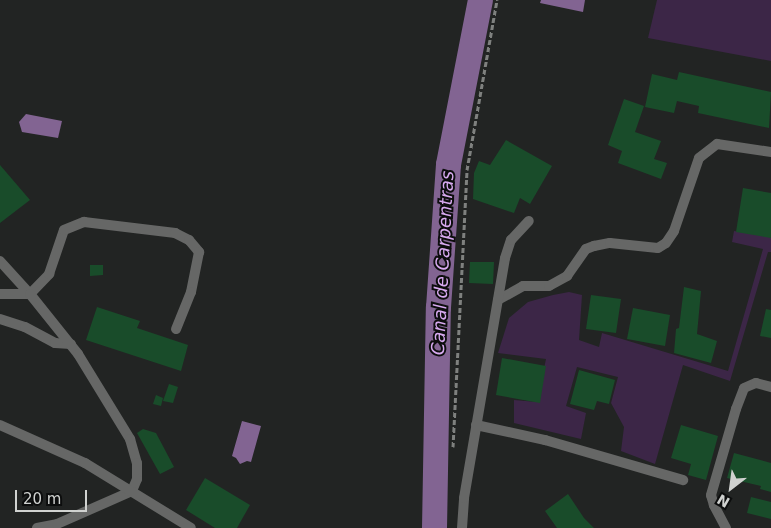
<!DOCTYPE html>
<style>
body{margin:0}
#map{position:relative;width:771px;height:528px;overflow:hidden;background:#222423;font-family:"DejaVu Sans",sans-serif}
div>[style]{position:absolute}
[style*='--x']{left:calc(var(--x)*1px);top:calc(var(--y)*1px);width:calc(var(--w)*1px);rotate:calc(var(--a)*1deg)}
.green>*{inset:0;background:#3c2647}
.water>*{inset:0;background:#826492}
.canal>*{height:25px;margin:-12.5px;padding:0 12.5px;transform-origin:12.5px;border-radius:12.5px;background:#826492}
.building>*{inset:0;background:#194c2a}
.path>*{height:3px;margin-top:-1.5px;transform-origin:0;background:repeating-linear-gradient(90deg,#7f817f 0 5px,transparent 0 7.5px)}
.service>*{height:10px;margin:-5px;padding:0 5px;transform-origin:5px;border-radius:5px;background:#666766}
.minor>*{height:10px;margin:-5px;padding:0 5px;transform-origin:5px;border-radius:5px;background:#666766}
span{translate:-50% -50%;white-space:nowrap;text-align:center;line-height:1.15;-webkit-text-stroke:4px #0c0d0d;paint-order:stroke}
.water-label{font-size:18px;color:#d8aaf0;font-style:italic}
.north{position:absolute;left:706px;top:463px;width:50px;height:50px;-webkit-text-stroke:4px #0c0d0d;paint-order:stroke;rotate:210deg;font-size:14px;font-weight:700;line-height:20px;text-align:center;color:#d0d2d0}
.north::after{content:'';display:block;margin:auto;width:18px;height:22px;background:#d0d2d0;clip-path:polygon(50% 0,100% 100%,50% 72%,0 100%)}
.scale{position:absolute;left:15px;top:490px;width:72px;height:22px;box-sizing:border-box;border:2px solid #d0d2d0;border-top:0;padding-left:6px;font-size:15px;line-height:18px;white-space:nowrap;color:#d0d2d0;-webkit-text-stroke:4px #0c0d0d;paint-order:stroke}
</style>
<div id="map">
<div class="green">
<i style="clip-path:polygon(657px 0,771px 0,771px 61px,648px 38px)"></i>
<i style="clip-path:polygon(734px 231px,771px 237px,771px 252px,768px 252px,730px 381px,683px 365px,655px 464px,621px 451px,624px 427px,611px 403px,618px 377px,577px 367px,566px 406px,586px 413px,581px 439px,514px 423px,514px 400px,537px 402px,546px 359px,498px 353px,509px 318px,528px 302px,553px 295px,569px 292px,582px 295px,579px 340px,599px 347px,602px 333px,728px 371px,763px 249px,732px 242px)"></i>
</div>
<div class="water">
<i style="clip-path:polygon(541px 0,585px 0,583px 12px,540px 3px)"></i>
<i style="clip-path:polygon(26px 114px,62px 121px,58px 138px,22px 132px,19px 122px)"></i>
<i style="clip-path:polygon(242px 421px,261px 426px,251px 462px,247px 461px,240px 464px,236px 458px,232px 456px)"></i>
</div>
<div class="canal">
<i style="--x:434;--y:528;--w:221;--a:-89"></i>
<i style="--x:438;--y:307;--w:143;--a:-86"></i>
<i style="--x:448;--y:164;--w:167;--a:-79"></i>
</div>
<div class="building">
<i style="clip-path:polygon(679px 72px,771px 92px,769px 128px,698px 113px,699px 106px,677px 101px,674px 113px,645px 107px,652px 74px,677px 80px)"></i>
<i style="clip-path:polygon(624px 99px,644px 106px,635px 132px,661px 141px,654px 159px,667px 163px,661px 179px,618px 163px,622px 151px,608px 145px)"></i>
<i style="clip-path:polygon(506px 140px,552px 166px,530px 204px,520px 198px,514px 213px,473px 199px,474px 173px,479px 161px,490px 165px)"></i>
<i style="clip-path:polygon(0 165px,30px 200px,0 223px)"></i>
<i style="clip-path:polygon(743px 188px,771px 193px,771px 238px,736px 232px)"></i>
<i style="clip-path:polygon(470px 262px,494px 262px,493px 284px,469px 283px)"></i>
<i style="clip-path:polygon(90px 265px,103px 265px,103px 275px,90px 276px)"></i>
<i style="clip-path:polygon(684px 287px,701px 291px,697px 334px,717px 341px,711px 363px,674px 353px,676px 329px,679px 328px)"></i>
<i style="clip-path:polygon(591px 295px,621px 299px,616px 333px,586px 329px)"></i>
<i style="clip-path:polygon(97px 307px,140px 321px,137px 328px,188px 345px,181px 371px,86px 340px)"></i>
<i style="clip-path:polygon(633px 308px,670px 315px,665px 346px,627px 339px)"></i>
<i style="clip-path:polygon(766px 309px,771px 310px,771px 338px,760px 336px)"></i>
<i style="clip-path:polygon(502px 358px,546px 366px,540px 403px,496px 395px)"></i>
<i style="clip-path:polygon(579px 370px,615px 380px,609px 404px,597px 401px,594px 410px,570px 404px)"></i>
<i style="clip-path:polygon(169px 384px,178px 387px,173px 403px,163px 401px)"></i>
<i style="clip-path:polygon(156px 395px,163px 398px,161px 406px,153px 404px)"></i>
<i style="clip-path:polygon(681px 425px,718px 436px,706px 480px,688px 475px,691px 464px,671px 458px)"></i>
<i style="clip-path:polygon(143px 429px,156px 433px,174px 467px,160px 474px,137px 433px)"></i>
<i style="clip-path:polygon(734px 453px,771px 463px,771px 492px,760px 489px,761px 486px,727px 478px)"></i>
<i style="clip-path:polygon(205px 478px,250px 505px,237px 528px,215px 528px,186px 510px)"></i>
<i style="clip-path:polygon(568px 494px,584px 518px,594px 528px,557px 528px,545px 511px)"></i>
<i style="clip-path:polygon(751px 497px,771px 502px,771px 519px,747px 513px)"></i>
</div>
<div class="path">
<i style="--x:453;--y:447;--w:277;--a:-87.1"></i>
<i style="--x:467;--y:170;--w:173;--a:-80"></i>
</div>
<div class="service">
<i style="--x:0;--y:261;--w:45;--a:47.7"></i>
<i style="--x:0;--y:294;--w:30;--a:0"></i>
<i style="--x:30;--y:294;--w:28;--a:-46"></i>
<i style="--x:49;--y:274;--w:46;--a:-71.2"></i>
<i style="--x:64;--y:230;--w:22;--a:-22"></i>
<i style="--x:84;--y:222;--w:92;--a:6.9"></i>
<i style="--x:175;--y:233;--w:16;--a:27"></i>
<i style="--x:189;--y:240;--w:16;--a:50"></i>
<i style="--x:199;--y:252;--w:41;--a:101.3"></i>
<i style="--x:191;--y:292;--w:40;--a:112"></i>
<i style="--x:498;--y:300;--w:29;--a:-29"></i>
<i style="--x:523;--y:286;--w:26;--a:0"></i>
<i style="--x:549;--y:286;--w:21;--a:-29"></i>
<i style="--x:567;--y:276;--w:33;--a:-55"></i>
<i style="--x:586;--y:249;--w:9;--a:-21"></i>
<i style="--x:594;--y:246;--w:16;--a:-11"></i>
<i style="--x:610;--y:243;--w:48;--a:5.9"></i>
<i style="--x:658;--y:248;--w:9;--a:-32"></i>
<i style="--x:666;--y:243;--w:14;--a:-56"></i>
<i style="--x:674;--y:231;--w:77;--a:-71.1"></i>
<i style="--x:699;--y:158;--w:23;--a:-38"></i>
<i style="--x:717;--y:144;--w:55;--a:8.4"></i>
<i style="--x:0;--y:319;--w:26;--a:18"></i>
<i style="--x:25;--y:327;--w:34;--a:28"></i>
<i style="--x:55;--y:343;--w:16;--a:4"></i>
<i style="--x:476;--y:425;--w:71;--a:12.3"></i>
<i style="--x:545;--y:440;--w:144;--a:16.2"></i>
<i style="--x:37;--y:528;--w:20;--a:-11"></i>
<i style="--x:57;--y:524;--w:82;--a:-23.7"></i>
<i style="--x:462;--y:528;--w:30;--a:-86"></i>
<i style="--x:464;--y:498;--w:243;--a:-80.3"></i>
<i style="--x:505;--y:258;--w:19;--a:-72"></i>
<i style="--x:511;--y:240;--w:26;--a:-47"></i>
<i style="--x:726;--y:528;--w:26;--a:-118"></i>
<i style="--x:714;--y:505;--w:10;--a:-107"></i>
<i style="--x:711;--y:495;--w:90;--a:-73.8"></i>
<i style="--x:736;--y:409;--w:22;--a:-69"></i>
<i style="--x:744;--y:388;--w:13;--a:-23"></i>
<i style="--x:756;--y:383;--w:16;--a:15"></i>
</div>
<div class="minor">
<i style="--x:30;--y:294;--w:77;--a:51.3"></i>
<i style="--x:78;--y:354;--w:100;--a:58.5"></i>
<i style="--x:130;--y:439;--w:25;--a:74"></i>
<i style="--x:137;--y:463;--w:16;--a:90"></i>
<i style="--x:137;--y:479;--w:13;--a:113"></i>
<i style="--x:0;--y:425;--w:93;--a:24.1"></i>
<i style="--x:85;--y:463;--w:124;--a:31.5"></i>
</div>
<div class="water-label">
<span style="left:443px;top:263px;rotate:-87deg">Canal de Carpentras</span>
</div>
<div class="north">N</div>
<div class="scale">20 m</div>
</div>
